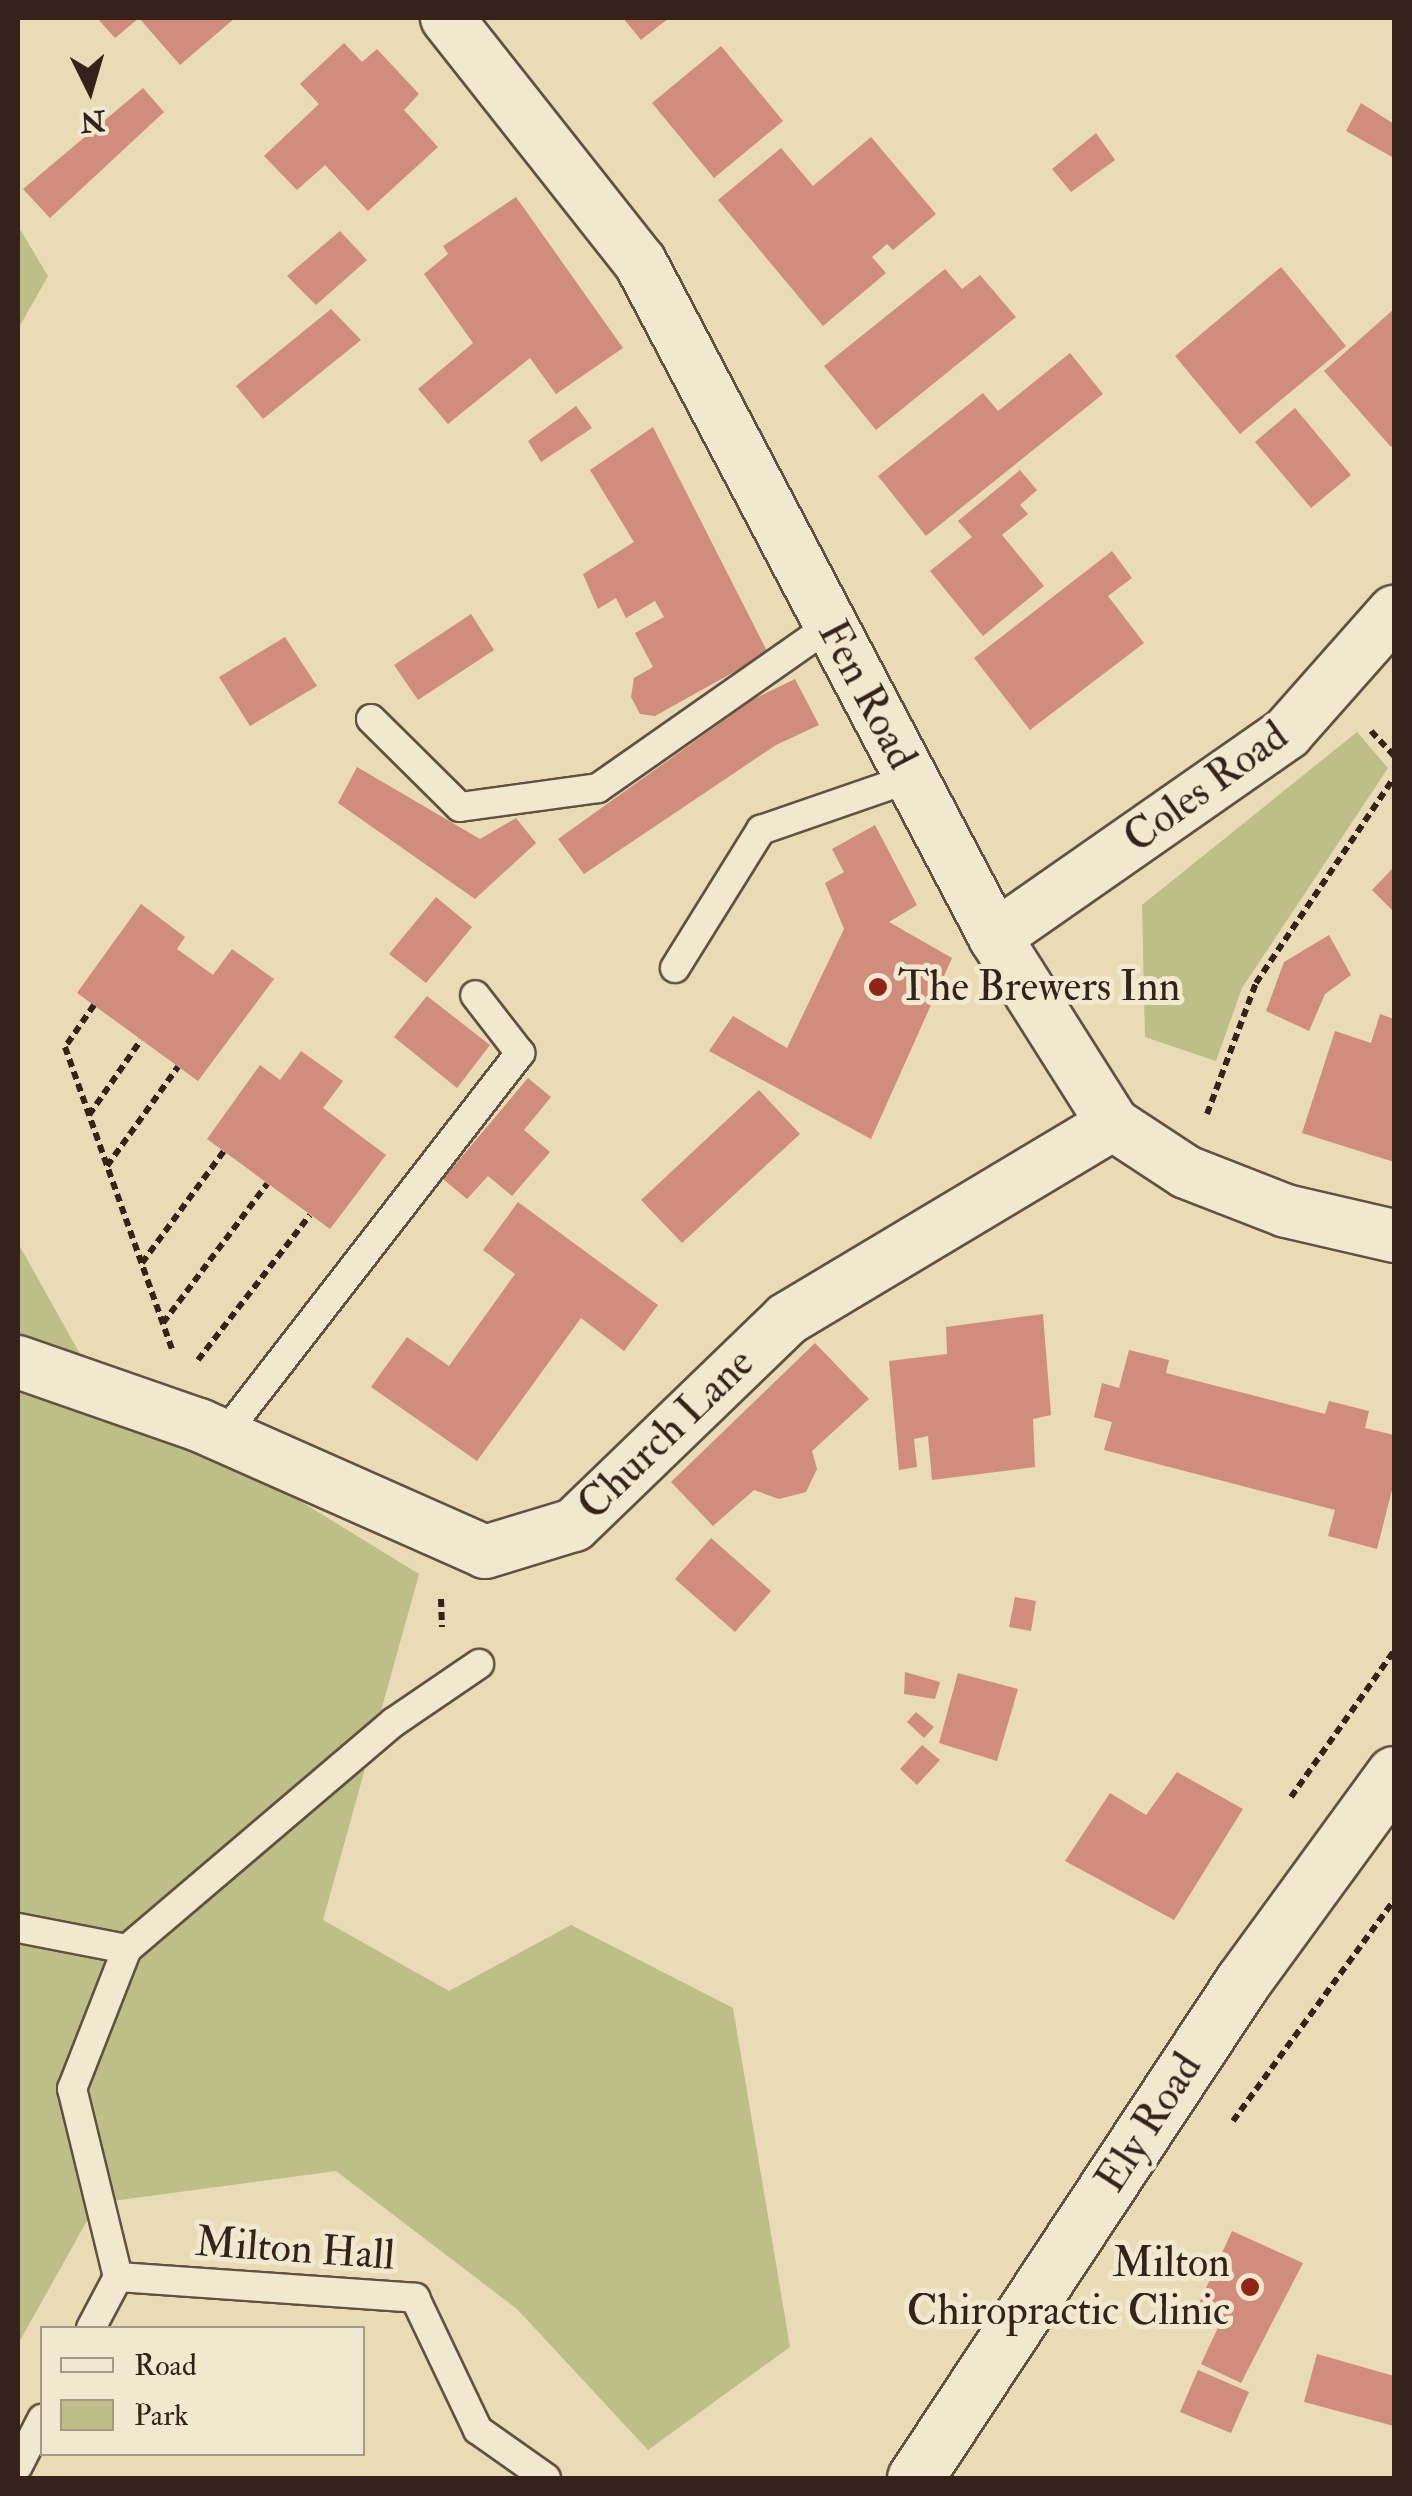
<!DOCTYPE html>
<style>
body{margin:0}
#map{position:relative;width:1412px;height:2496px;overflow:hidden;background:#e8dbb5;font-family:"IM FELL Double Pica",serif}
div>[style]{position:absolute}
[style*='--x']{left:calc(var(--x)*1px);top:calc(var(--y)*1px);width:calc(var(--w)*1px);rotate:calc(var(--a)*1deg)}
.green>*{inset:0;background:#bdbe88}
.building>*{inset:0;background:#d08d7c}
.path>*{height:6px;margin-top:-3px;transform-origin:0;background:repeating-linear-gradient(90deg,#34231a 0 8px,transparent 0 13px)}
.roads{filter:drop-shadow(2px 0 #615141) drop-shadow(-2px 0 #615141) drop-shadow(0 2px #615141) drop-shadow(0 -2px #615141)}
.service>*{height:28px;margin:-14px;padding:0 14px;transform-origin:14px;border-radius:14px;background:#f0e8cf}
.minor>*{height:52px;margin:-26px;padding:0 26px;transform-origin:26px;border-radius:26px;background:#f0e8cf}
.tertiary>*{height:55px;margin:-27.5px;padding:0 27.5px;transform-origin:27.5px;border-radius:27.5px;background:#f0e8cf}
.dots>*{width:28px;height:28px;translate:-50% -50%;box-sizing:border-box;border:5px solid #f0e8cf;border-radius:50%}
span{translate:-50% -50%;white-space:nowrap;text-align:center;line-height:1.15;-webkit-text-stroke:10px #f0e8cf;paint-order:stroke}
.street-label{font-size:42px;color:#34231a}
.poi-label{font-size:42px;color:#34231a}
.left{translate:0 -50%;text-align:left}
.right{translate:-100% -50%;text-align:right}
.frame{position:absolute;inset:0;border:20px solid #34231a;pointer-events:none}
.legend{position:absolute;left:40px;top:2326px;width:325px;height:130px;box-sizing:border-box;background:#f0e8cf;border:2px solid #a59987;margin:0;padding:12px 18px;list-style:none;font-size:30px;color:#34231a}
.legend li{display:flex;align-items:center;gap:20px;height:50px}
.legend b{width:50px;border:2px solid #a59987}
.north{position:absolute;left:40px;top:40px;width:100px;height:100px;-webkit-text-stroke:8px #f0e8cf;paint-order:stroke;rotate:175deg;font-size:28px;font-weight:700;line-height:40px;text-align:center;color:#34231a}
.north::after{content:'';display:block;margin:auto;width:35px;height:45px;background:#34231a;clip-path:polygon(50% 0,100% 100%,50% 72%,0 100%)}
</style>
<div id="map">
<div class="green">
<i style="clip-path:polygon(18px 226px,48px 276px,18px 329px)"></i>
<i style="clip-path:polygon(1357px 732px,1388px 768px,1242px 988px,1216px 1061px,1145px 1037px,1142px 905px)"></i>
<i style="clip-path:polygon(18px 1243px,90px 1372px,419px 1574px,323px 1920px,449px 1991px,571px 1925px,733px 2008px,790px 2347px,648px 2450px,517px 2309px,336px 2171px,97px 2203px,18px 2344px)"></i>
</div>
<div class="building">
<i style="clip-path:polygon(97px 18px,235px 18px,180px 65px,139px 18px,115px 38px)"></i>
<i style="clip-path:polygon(623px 18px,669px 18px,641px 40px)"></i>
<i style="clip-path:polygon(344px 43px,362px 62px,377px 49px,419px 94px,404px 110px,438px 147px,368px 211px,325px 165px,297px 190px,264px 156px,319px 104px,300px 84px)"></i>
<i style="clip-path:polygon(721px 46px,783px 121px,714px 178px,652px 103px)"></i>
<i style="clip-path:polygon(143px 88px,164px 112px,50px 218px,23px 189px)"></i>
<i style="clip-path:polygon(1361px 103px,1394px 124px,1394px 158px,1346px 131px)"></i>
<i style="clip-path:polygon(1096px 133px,1115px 160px,1071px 192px,1052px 169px)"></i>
<i style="clip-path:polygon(871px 137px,936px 214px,893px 250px,887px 244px,872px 257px,886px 273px,823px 326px,718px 200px,781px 148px,813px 186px)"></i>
<i style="clip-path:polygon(516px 197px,623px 348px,556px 394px,530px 358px,448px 424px,418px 389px,473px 343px,424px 274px,448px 254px,443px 246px)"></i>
<i style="clip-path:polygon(340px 231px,367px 260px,316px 305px,287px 276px)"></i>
<i style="clip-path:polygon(1281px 267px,1346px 346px,1240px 434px,1175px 356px)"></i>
<i style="clip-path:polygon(945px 269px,962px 289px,980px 275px,1016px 317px,876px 430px,824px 366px)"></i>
<i style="clip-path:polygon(331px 309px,361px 340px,263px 419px,236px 386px)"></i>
<i style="clip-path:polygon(1394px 309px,1394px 444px,1391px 447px,1324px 371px)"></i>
<i style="clip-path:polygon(1070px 353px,1103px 394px,926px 536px,878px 476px,983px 393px,998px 411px)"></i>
<i style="clip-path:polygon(576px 406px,592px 428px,541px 462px,528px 441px)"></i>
<i style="clip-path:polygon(1295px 408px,1351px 475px,1311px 508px,1255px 442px)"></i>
<i style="clip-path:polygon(653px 427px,768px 653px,655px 716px,640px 714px,631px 697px,634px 678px,653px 667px,635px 633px,664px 617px,655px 601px,626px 618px,616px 598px,598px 609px,583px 574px,634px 542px,590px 470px)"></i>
<i style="clip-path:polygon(1020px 470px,1037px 490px,1020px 505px,1028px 514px,1002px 535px,1044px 586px,983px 636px,930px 571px,972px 537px,958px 521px)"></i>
<i style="clip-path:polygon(1112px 551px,1132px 578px,1108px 596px,1144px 643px,1030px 730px,974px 658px)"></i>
<i style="clip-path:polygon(471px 614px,494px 650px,418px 700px,394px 665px)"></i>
<i style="clip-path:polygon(285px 637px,317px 686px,250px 726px,219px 677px)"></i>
<i style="clip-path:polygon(795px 679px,819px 725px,776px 745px,584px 874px,558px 839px,754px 699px)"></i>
<i style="clip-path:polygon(357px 767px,480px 839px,516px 818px,536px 843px,475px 899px,338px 803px)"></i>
<i style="clip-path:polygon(875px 825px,917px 905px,889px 922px,952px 958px,871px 1139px,709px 1051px,733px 1016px,787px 1048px,844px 929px,825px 883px,844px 872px,832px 849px)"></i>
<i style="clip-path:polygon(1394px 867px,1394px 912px,1372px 890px)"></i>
<i style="clip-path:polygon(436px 897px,472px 927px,426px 983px,389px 954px)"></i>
<i style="clip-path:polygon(141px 904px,185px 937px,177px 949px,213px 975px,232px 949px,274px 979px,198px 1081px,77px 993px)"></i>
<i style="clip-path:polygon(1329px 935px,1351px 975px,1325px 994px,1309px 1031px,1266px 1011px,1284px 962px)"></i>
<i style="clip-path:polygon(427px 996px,490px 1045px,457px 1088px,394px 1037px)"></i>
<i style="clip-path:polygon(1380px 1014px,1394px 1019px,1394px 1162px,1302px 1133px,1335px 1031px,1371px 1043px)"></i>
<i style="clip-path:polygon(301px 1051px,343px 1081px,323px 1108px,386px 1155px,330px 1229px,207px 1139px,260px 1065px,280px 1080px)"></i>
<i style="clip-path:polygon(528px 1078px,551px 1097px,524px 1130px,550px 1152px,512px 1196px,488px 1176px,467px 1199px,443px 1179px)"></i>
<i style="clip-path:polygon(759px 1090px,800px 1134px,682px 1243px,641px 1200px)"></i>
<i style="clip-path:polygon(518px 1202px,658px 1305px,624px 1351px,581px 1318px,477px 1461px,371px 1387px,407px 1337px,449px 1366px,515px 1274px,483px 1250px)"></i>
<i style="clip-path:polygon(1043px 1314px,1051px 1415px,1033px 1419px,1035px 1467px,932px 1480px,928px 1436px,914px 1439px,917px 1467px,899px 1470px,889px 1361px,947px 1354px,946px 1327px)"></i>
<i style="clip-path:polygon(815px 1343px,869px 1399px,812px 1451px,817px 1469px,806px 1492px,779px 1499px,754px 1490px,713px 1526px,671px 1482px)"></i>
<i style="clip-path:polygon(1129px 1350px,1169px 1360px,1166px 1373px,1325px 1414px,1329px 1401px,1369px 1411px,1365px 1428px,1394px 1435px,1394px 1482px,1377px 1549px,1328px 1536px,1335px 1510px,1104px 1450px,1112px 1422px,1094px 1417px,1102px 1383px,1119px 1388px)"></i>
<i style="clip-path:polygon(711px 1538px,771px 1591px,735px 1632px,675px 1579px)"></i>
<i style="clip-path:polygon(1015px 1597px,1036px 1601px,1031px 1631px,1009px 1627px)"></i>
<i style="clip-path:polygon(905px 1672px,940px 1682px,935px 1699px,904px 1694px)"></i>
<i style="clip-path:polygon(958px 1673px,1018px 1689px,997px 1761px,939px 1743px)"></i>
<i style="clip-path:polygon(916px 1712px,934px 1727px,924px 1738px,907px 1722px)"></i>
<i style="clip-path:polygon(922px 1745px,940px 1760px,917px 1785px,900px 1769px)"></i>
<i style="clip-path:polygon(1177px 1772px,1243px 1809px,1174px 1920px,1065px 1861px,1110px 1793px,1146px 1815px)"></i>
<i style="clip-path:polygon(1232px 2231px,1303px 2263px,1241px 2383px,1201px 2364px,1221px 2321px,1196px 2310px)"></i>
<i style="clip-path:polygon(1317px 2354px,1394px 2376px,1394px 2426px,1304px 2402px)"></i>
<i style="clip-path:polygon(1198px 2370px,1249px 2392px,1231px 2433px,1180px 2412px)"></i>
</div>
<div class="path">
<i style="--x:1371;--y:731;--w:34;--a:47"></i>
<i style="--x:94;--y:1005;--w:51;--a:124.6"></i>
<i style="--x:65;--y:1047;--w:320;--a:70.5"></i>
<i style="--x:1207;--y:1114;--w:140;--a:-69.5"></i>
<i style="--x:1256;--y:983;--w:247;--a:-56.1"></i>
<i style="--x:89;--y:1115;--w:91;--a:-55.3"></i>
<i style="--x:107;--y:1166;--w:122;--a:-54.4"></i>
<i style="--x:142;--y:1263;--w:139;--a:-53.8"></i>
<i style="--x:163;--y:1323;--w:174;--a:-53.2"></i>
<i style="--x:198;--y:1360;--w:183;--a:-52.3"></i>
<i style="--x:441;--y:1599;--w:28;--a:88"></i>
<i style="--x:1291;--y:1797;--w:179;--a:-54.8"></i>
<i style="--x:1233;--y:2121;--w:273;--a:-53.9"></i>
</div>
<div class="roads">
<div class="service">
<i style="--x:371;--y:719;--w:125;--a:44.7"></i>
<i style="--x:460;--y:807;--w:139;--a:-7.8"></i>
<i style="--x:598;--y:788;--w:284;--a:-35"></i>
<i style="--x:675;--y:968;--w:163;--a:-58.1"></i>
<i style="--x:761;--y:830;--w:159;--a:-19.1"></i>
<i style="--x:223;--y:1436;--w:485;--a:-52.2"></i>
<i style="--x:520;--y:1053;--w:73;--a:-127.8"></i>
<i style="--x:18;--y:1928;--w:111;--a:10.9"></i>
<i style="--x:127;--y:1949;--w:350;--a:-40.4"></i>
<i style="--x:394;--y:1722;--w:103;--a:-34.3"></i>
<i style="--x:118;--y:2277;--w:194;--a:-103.7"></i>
<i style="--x:72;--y:2089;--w:150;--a:-68.6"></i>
<i style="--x:91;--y:2328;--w:58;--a:-62.1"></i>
<i style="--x:118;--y:2277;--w:298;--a:4"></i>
<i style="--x:415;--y:2298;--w:146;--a:64.5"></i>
<i style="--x:478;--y:2430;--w:83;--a:35.2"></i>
<i style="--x:18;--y:2466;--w:53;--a:-62.9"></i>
</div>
<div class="minor">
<i style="--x:447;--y:18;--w:311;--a:51.7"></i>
<i style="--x:640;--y:262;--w:763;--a:62.26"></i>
<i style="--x:995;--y:937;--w:221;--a:57.7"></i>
<i style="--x:1113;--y:1124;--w:87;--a:33.3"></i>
<i style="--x:1186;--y:1172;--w:107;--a:21.3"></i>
<i style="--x:1286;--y:1211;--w:111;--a:13"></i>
<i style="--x:995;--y:937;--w:356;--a:-34.9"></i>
<i style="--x:1287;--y:733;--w:162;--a:-48.5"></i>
<i style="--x:18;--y:1362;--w:192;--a:19.2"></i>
<i style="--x:199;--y:1425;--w:313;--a:23.9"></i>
<i style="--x:485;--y:1552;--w:93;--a:-16.9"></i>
<i style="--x:574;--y:1525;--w:296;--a:-44"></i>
<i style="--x:787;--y:1319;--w:380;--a:-30.9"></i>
</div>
<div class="tertiary">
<i style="--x:915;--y:2478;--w:595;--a:-56.58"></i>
<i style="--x:1243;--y:1981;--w:256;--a:-53.9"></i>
</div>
</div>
<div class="dots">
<i style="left:878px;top:987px;background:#8f2418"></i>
<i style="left:1250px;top:2287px;background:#8f2418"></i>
</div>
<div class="street-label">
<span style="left:867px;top:695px;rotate:62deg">Fen Road</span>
<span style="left:1206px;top:787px;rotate:-36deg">Coles Road</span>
<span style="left:666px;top:1434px;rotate:-44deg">Church Lane</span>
<span style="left:1149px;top:2123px;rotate:-57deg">Ely Road</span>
<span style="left:295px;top:2249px;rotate:4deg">Milton Hall</span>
</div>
<div class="poi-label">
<span class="left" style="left:898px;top:987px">The Brewers Inn</span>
<span class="right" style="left:1230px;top:2287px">Milton<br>Chiropractic Clinic</span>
</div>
<div class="frame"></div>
<ul class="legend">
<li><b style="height:12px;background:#f0e8cf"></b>Road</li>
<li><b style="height:28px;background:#bdbe88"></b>Park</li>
</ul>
<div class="north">N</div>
</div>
